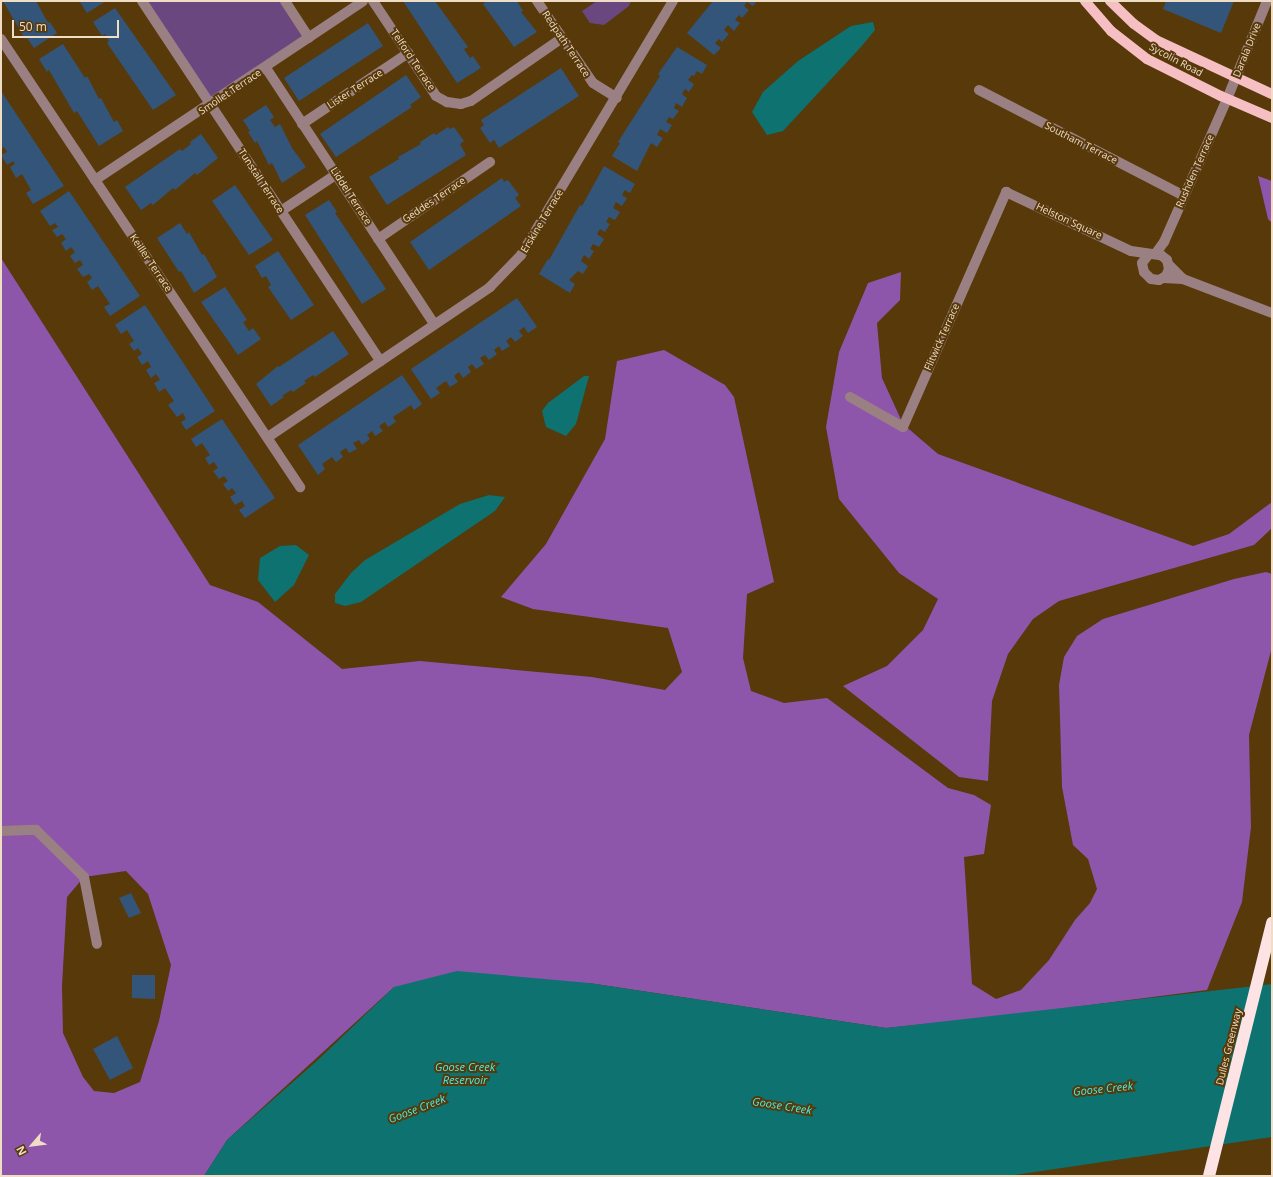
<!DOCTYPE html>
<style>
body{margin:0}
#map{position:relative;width:1273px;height:1177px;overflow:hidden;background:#57390a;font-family:"Open Sans",sans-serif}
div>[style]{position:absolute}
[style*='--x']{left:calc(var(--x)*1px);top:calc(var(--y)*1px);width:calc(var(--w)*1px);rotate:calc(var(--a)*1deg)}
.green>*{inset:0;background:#6b477f}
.forest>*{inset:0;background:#8d56ab}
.water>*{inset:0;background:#0d7270}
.building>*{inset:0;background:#34557a}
.minor>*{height:10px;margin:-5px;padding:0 5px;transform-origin:5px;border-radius:5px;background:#9b8083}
.major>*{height:10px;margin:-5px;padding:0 5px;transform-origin:5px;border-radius:5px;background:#f5bfc4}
.highway>*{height:12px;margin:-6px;padding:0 6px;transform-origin:6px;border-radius:6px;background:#fee3e5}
span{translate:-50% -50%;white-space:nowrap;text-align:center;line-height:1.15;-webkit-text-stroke:4px #57390a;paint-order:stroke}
.street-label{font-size:10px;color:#efddc6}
.water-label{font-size:11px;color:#46f0ec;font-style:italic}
.frame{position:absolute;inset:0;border:2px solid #efddc6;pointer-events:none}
.north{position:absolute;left:12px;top:1125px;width:40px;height:40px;-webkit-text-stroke:3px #57390a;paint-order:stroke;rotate:242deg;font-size:11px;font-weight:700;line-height:16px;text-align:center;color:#efddc6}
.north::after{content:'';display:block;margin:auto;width:14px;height:18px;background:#efddc6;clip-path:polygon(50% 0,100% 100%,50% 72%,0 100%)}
.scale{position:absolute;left:12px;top:20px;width:107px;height:18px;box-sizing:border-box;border:2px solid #efddc6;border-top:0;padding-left:5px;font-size:12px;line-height:14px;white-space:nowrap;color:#efddc6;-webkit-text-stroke:3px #57390a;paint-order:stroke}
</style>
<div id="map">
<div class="green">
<i style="clip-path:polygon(142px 1px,285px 1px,309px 38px,211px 105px)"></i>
<i style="clip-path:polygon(597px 1px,631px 1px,629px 6px,604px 25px,590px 23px,582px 11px)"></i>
</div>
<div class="forest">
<i style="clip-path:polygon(1258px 176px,1272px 181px,1272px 223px,1268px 219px)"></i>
<i style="clip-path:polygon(evenodd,1px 258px,210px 585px,258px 602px,342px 669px,420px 661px,592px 677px,665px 690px,682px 672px,668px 628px,533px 609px,501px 597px,546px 544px,605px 439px,617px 361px,664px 350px,725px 385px,734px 397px,774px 582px,747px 594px,743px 658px,751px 691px,784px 703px,827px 698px,948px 788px,974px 795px,991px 805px,984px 854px,964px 857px,972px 984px,996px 999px,1021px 990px,1049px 960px,1075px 920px,1090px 903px,1097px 889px,1088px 859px,1073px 845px,1062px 787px,1059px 685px,1064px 657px,1077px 636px,1103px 619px,1234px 579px,1266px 572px,1272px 574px,1272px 647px,1249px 735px,1251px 827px,1242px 902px,1207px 990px,1005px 1016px,886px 1028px,589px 983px,394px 987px,227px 1140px,204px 1176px,1px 1176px,1px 258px,126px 871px,148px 894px,171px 965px,159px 1021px,140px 1082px,114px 1093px,94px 1091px,83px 1077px,63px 1033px,62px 986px,67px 897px,84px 877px,126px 871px)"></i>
<i style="clip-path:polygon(901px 272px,900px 300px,877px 323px,882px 378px,903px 424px,938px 454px,1193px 546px,1229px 534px,1272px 502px,1272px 528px,1254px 545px,1059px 601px,1033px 619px,1008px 654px,992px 701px,988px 781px,959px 777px,843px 686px,887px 666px,923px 630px,938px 599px,899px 573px,839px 499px,826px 427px,839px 352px,868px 283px)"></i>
</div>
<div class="water">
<i style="clip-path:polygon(873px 22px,875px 30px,860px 48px,783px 131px,767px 135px,752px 112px,763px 92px,798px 61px,851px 26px)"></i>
<i style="clip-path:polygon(584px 376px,589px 376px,576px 424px,566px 436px,546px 427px,542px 411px,548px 403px)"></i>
<i style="clip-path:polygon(489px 495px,505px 497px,495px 511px,361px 602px,345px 606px,335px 603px,335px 594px,351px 573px,365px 560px,460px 504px)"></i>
<i style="clip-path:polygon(296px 545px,309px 555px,294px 585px,275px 602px,258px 580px,260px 558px,280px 546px)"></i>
<i style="clip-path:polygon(457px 971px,589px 983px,886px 1028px,1272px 984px,1272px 1137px,1008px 1176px,204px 1176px,227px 1140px,319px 1059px,394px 987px)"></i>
</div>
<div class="building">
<i style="clip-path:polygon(3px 1px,36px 1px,48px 23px,50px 22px,57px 33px,34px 48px,27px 38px,25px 39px)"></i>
<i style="clip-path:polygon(106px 1px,87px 13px,80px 2px,81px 1px)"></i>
<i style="clip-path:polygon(403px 1px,435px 1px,468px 47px,464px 49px,470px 58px,473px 56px,481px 68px,457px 83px)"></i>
<i style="clip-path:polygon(486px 1px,517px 1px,523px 11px,521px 12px,537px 32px,514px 47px,483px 4px)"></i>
<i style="clip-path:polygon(713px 1px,757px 1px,753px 6px,747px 2px,744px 6px,749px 10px,742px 18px,739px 15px,735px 20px,740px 23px,734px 31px,728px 25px,724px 30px,729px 34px,722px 42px,719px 39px,715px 43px,721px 48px,714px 55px,687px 33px)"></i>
<i style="clip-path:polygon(1166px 1px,1234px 1px,1221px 33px,1163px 9px)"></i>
<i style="clip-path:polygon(115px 8px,176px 95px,153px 110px,107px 43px,109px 41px,105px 34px,102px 36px,93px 22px)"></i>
<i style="clip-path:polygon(368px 23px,383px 46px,299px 101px,284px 78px)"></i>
<i style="clip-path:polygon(63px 44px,85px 78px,87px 76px,99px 99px,101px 98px,114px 122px,117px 120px,123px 131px,99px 146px,77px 111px,74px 113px,49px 70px,47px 72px,39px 59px)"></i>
<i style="clip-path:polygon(677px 47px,707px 65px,702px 74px,697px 71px,694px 76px,692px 75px,688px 80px,694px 84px,689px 92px,685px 89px,682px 94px,687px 98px,682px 107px,676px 103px,674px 108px,679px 111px,673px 119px,669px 117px,666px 122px,672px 125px,667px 133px,660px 129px,657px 135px,663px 138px,657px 147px,651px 143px,637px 171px,612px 156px,620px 143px,618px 142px,660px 76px,658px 74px)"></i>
<i style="clip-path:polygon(561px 68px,579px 96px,499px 148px,494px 140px,490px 143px,480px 128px,484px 125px,481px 120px)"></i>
<i style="clip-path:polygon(406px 75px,421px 97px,410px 105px,412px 107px,336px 157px,320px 134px)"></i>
<i style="clip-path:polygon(1px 91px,64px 186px,33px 204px,26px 193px,31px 190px,22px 174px,16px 178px,10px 167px,15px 164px,13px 161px,7px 165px,1px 155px,7px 152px,4px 147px,1px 149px)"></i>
<i style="clip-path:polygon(266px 105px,274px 117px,270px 120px,275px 127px,280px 124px,292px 148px,306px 167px,282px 183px,272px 163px,269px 165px,257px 141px,255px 143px,248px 132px,250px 131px,243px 120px)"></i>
<i style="clip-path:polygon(448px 127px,450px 129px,454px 127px,464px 141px,460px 144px,466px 155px,387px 205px,369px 177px,399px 159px,398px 157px,421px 144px,420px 142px,434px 133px,436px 135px)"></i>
<i style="clip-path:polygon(201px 134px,218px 158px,197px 175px,195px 173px,175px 190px,173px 188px,153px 205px,151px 203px,141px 210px,125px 187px,180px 149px,182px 151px,191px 144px,190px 142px)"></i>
<i style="clip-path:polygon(604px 166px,635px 184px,630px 193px,625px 190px,622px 195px,627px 198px,622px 206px,616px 202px,613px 208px,620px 212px,615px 220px,609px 217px,606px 222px,610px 224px,605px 232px,600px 229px,597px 234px,604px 239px,599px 247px,593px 244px,590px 249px,594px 251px,589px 259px,584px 255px,581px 261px,588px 266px,583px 274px,578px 271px,569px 280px,575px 284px,570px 293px,539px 274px,548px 259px,549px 260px,580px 205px,582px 206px)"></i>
<i style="clip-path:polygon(502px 178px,504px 182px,508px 180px,519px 195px,515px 198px,521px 206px,429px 270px,410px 242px)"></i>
<i style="clip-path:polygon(235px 185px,273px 240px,249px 255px,212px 201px)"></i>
<i style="clip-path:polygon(69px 191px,140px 296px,110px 316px,104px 307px,110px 304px,98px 286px,92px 290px,87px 282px,92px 278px,89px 274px,83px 277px,77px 269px,83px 265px,80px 260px,75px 263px,70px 256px,75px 252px,71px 247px,66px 251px,61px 243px,66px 239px,62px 234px,57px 237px,52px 230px,58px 227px,55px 223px,50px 226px,40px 211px)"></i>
<i style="clip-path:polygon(329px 200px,337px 212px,335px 213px,386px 289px,362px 304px,305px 215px)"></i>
<i style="clip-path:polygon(180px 223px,187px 234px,189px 232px,202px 255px,204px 254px,217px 277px,194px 293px,181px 271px,179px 272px,157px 238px)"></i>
<i style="clip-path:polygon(278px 251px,314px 305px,291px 320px,268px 287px,271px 285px,266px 276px,262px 278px,255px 266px)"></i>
<i style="clip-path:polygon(225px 287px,247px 320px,243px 322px,249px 331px,253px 328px,261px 339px,238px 355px,201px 302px)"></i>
<i style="clip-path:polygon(517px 298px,537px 327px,528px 333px,524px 327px,519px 331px,523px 336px,515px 342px,511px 337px,506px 341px,510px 346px,502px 351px,499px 346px,494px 350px,497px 354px,489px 360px,485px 355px,480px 358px,484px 364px,476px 369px,472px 364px,468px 367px,471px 372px,463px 378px,459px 372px,454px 376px,458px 382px,450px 387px,446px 381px,436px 388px,440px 393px,431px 399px,411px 369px)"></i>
<i style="clip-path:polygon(145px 305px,215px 411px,186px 430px,181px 422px,186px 419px,183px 413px,177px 417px,168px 405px,174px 401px,165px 388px,159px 392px,154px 383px,160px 380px,156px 374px,151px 378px,146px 370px,151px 367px,148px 361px,142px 365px,137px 357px,142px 354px,138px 348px,134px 351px,129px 344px,134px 341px,127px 330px,121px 334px,115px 325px)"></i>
<i style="clip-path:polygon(333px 331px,349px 354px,315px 377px,313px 375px,304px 381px,306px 383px,293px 392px,291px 390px,282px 396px,284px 397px,271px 406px,256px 384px,278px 366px,279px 367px)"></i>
<i style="clip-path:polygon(402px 375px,422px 404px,414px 410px,411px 405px,393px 417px,396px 422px,388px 427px,385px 422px,379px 426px,383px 431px,375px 436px,372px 431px,367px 435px,370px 439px,362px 445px,359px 440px,353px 443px,357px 449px,349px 453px,346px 448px,340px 452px,343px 457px,336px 462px,332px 457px,322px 464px,325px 469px,318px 475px,298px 445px)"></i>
<i style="clip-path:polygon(222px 419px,275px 498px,245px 518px,239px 510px,245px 506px,242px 501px,235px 505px,230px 497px,236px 493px,232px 488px,228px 491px,223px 484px,228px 481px,224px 476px,219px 479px,213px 471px,218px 468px,214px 462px,209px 465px,205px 458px,210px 455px,202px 443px,196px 447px,191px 439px)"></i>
<i style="clip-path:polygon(131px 893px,141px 913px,129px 918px,119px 898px)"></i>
<i style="clip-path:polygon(132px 975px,155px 975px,155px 999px,132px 998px)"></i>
<i style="clip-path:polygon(117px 1036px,133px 1068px,110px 1080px,93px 1049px)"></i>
</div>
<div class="minor">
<i style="--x:142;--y:1;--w:432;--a:56.5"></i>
<i style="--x:285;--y:1;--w:44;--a:57"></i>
<i style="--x:373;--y:1;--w:114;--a:56.4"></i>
<i style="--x:436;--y:96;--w:13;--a:29"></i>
<i style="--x:447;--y:102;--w:14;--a:8"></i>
<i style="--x:461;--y:104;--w:10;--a:-17"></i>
<i style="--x:471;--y:101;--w:111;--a:-34.7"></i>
<i style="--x:537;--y:1;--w:99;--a:55.7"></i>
<i style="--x:593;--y:83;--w:28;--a:32"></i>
<i style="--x:1;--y:39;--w:539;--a:56.28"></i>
<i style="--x:266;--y:68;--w:306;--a:56.7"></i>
<i style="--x:979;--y:90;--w:231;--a:27.3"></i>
<i style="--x:302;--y:124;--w:128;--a:-33.8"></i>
<i style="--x:95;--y:180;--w:322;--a:-33.7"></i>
<i style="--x:281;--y:211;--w:67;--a:-33.5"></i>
<i style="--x:378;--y:239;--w:136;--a:-34.5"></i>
<i style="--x:1156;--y:253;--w:14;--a:-54"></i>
<i style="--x:1164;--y:242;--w:156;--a:-66.2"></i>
<i style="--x:1227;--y:99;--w:106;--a:-67.8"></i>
<i style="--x:1163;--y:278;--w:20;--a:3"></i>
<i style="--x:1183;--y:279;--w:20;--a:-135"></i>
<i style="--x:1183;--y:279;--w:95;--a:20.9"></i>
<i style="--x:850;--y:397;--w:61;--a:29.5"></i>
<i style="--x:903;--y:427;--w:257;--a:-66.3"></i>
<i style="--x:1006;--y:192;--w:138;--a:25.3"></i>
<i style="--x:1131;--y:251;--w:30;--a:8"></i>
<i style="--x:1161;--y:255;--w:8;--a:40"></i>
<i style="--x:1167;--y:260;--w:9;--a:77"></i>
<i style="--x:1169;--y:269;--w:8;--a:113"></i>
<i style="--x:1166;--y:276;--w:8;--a:150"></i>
<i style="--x:1159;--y:280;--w:8;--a:-173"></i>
<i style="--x:1151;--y:279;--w:10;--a:-135"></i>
<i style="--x:1144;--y:272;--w:9;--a:-103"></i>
<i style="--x:1142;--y:263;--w:11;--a:-52"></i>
<i style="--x:268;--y:437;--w:268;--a:-34"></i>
<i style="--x:490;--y:287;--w:45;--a:-45.9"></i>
<i style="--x:521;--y:255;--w:296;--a:-59.1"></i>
<i style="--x:1;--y:831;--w:35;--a:-2"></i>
<i style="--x:36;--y:830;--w:67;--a:44.4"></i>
<i style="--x:84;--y:877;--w:68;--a:79"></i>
</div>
<div class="major">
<i style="--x:1085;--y:1;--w:40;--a:49"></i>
<i style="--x:1111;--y:31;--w:46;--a:37.9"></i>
<i style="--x:1147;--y:59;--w:83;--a:26.6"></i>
<i style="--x:1221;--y:96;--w:56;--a:23.3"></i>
<i style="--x:1110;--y:1;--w:33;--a:44"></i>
<i style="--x:1134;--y:24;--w:27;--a:36"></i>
<i style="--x:1156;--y:40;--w:128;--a:25"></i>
</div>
<div class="highway">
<i style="--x:1209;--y:1176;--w:261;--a:-76"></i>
</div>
<div class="street-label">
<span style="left:566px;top:44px;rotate:56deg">Redpath Terrace</span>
<span style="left:1247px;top:50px;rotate:-68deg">Darala Drive</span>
<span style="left:413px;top:60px;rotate:56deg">Telford Terrace</span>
<span style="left:1176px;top:60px;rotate:28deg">Sycolin Road</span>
<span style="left:355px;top:89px;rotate:-33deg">Lister Terrace</span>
<span style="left:230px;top:92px;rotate:-34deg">Smollet Terrace</span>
<span style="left:1081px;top:143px;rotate:27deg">Southam Terrace</span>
<span style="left:1195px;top:171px;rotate:-66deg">Rushden Terrace</span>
<span style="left:261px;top:181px;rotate:57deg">Tunstall Terrace</span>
<span style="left:351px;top:196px;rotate:57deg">Liddel Terrace</span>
<span style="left:434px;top:200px;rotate:-34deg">Geddes Terrace</span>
<span style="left:542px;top:221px;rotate:-59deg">Erskine Terrace</span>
<span style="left:1069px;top:221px;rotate:25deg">Helston Square</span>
<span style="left:151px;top:263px;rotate:56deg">Keiller Terrace</span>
<span style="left:942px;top:337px;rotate:-66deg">Flitwick Terrace</span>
<span style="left:1229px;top:1047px;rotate:-76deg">Dulles Greenway</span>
</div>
<div class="water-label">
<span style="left:465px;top:1074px">Goose Creek<br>Reservoir</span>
<span style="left:1103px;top:1089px;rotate:-6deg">Goose Creek</span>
<span style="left:782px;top:1106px;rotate:9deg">Goose Creek</span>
<span style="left:417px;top:1109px;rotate:-21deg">Goose Creek</span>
</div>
<div class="frame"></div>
<div class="north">N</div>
<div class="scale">50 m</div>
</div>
